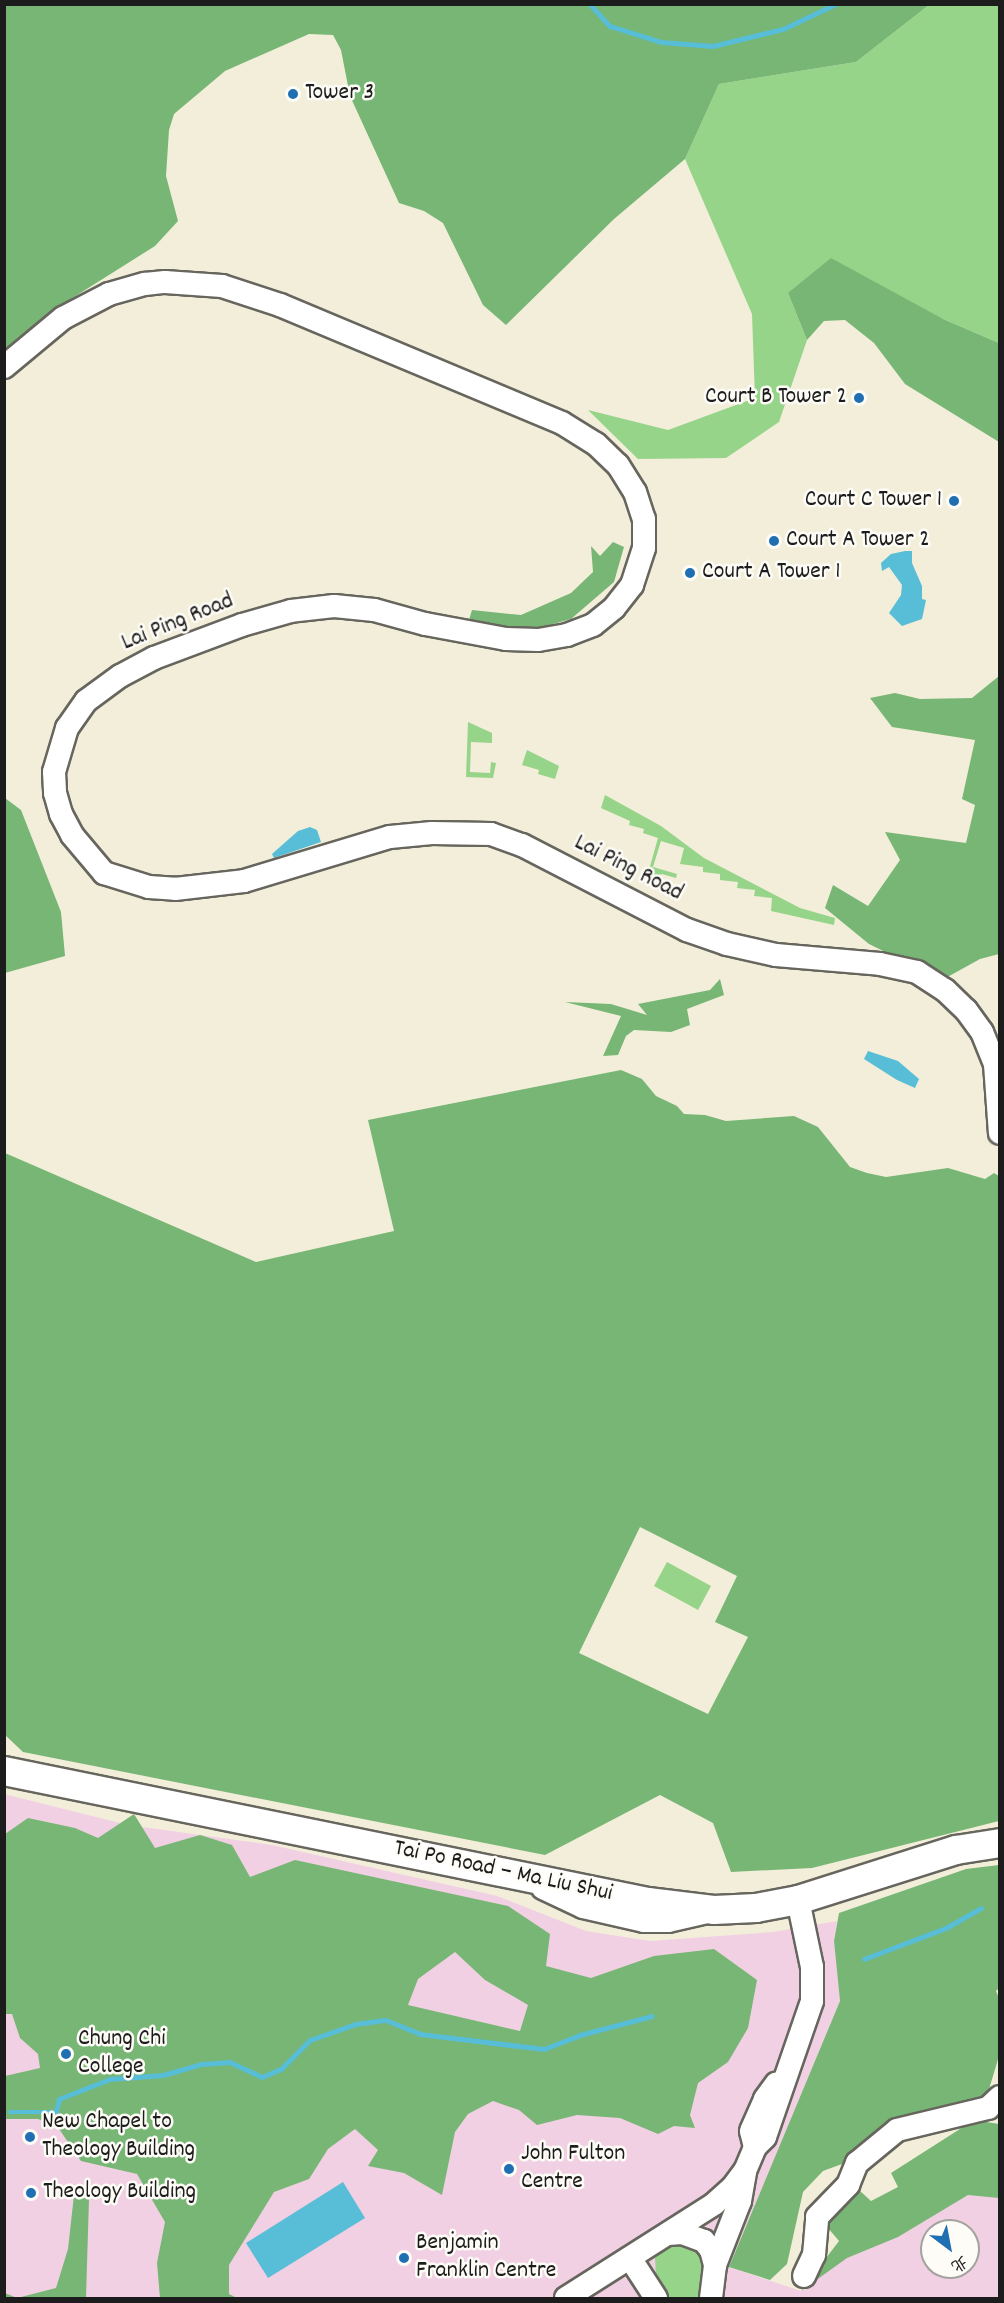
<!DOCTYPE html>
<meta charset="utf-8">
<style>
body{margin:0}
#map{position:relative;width:1004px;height:2303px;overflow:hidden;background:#f3eeda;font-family:Dekko,"LXGW WenKai TC",sans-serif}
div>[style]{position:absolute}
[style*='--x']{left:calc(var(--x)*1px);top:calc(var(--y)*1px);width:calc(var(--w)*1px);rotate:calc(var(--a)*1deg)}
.built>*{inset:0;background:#f1d0e3}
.green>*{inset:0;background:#96d489}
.forest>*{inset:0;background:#78b675}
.water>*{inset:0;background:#58bdd6}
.stream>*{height:4.5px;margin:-2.25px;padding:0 2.25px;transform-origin:2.25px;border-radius:2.25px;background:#58bdd6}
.roads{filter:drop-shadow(2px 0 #67665e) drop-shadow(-2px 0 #67665e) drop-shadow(0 2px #67665e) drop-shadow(0 -2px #67665e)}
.minor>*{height:22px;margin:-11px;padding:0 11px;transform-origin:11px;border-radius:11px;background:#fff}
.major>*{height:28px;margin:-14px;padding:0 14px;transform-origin:14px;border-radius:14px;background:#fff}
.dots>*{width:16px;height:16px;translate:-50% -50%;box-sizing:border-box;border:3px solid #fdfcf7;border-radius:50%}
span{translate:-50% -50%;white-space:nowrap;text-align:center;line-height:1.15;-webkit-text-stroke:5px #fdfcf7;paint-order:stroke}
.poi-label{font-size:24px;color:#1c1c1c}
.left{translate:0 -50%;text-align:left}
.right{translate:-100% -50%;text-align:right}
.street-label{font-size:24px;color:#1c1c1c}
.frame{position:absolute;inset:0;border:6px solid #1c1c1c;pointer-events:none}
.north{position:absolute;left:920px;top:2219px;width:60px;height:60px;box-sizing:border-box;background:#fdfcf7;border:2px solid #a3a29f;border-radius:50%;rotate:148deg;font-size:16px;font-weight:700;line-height:24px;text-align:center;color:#1c1c1c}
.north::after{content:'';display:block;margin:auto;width:21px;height:27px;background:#1f6fb2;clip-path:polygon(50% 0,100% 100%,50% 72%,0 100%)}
</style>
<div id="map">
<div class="built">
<i style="clip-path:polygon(evenodd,4px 1794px,128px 1825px,272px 1845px,497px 1896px,586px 1931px,650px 1941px,773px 1932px,837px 1921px,834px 1941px,840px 2001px,729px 2267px,801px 2291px,849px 2243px,999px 2166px,999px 2298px,5px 2298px,4px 1794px,932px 2231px,968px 2231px,968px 2267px,932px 2267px,932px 2231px)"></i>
</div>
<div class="green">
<i style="clip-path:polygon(929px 5px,999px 5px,999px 343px,943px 319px,788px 293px,807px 340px,779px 422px,726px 458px,638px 459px,588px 410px,668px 430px,755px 398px,752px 314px,685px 159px,719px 84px,856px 62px)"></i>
<i style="clip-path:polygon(468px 722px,492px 733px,492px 743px,471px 742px,470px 772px,490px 773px,491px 762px,496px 763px,493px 778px,466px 777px)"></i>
<i style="clip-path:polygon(527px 750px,559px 766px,555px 779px,538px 774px,539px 770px,522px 765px)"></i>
<i style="clip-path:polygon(605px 795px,661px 826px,704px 858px,800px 908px,835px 918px,834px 925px,771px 911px,772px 898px,754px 896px,755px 890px,737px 888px,738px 882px,720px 880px,720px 874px,703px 872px,703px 867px,680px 864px,684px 848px,661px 841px,653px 867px,677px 874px,676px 878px,662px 874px,654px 878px,649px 870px,658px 838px,643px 833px,644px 829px,629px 825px,630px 821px,601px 808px)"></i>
<i style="clip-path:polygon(667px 1562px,711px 1586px,698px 1610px,654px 1586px)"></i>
<i style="clip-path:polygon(687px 2241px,705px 2255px,704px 2298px,667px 2298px,656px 2277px,655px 2258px,668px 2244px)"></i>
</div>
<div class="forest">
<i style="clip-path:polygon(5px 5px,929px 5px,856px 62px,719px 84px,685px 159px,614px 219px,506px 325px,483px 305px,443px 223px,424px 211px,399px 203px,350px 96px,341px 50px,333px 35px,309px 34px,225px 71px,174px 114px,169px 130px,166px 176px,178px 221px,155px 246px,55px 309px,5px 354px)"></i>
<i style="clip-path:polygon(831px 258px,943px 319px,999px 343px,999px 442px,905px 384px,874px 343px,845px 320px,824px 321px,807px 340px,788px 293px)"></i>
<i style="clip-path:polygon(613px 542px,624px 547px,614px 582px,571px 619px,521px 633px,508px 632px,469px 620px,472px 610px,521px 615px,571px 593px,593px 572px,591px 546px,600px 556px)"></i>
<i style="clip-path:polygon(999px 676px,999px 954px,980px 959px,942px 980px,869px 944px,825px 908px,833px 885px,868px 906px,900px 860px,885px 832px,966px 843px,975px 805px,962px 799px,975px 740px,892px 727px,870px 698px,895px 693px,920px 699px,972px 698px)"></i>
<i style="clip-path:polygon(5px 798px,21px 810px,61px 912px,65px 956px,5px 973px)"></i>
<i style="clip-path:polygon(720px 979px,724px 995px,687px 1009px,690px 1025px,671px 1032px,634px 1030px,626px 1036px,618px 1055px,603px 1056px,621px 1016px,565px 1002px,611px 1004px,647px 1015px,638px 1004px,710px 990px)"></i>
<i style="clip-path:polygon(evenodd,621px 1070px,642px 1079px,656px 1096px,677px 1106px,684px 1114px,705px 1115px,726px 1121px,794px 1116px,818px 1127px,850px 1167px,867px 1173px,886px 1177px,948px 1168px,985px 1179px,994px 1173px,999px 1176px,999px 1821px,812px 1868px,731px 1872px,713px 1823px,660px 1795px,545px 1855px,23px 1752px,5px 1735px,5px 1153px,256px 1262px,394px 1231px,368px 1120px,621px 1070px,640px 1527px,737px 1576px,715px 1622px,748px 1637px,708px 1714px,579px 1653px,640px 1527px)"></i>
<i style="clip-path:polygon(evenodd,134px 1814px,155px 1848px,200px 1835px,232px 1845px,250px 1877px,295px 1860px,508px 1906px,550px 1934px,546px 1966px,591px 1978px,654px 1956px,714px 1949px,757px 1980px,748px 2028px,728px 2062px,698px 2083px,690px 2115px,695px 2128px,674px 2126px,658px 2134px,620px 2118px,577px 2115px,537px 2125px,519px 2110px,493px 2101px,468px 2114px,455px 2132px,442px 2195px,404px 2173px,368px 2166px,378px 2150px,355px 2129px,328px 2149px,309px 2179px,274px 2192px,229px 2265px,229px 2294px,237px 2298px,160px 2298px,157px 2263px,165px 2222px,137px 2174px,81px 2161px,57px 2126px,38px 2119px,5px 2119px,5px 2076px,40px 2068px,38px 2054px,20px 2038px,12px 2014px,5px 2014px,5px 1834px,28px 1818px,75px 1828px,98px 1838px,134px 1814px,455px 1952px,485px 1980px,528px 2005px,520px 2031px,408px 2005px,418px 1979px,455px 1952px)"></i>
<i style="clip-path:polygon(999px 1865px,1000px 1987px,996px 1991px,999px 1998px,999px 2056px,987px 2096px,971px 2107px,934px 2112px,888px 2147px,823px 2171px,803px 2192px,787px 2264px,770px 2280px,729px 2267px,840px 2001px,834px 1941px,839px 1913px,966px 1869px)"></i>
<i style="clip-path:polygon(974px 2120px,999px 2124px,999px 2198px,968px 2195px,898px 2237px,847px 2258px,801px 2291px,839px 2241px,823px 2222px,839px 2204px,859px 2190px,871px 2201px,898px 2187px,891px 2173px)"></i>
<i style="clip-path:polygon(74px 2195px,89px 2199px,86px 2298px,5px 2298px,5px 2293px,17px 2298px,56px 2288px,68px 2249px)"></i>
</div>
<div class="water">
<i style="clip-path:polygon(905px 551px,912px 551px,912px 563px,922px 586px,922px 599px,926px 600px,922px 619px,902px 626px,889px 613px,901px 595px,902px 585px,889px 567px,882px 571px,881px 563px,891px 554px)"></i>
<i style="clip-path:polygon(310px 827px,317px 830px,321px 842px,274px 858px,272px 854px,298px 831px)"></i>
<i style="clip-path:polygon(868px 1051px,898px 1061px,919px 1079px,915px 1088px,897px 1080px,864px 1059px)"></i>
<i style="clip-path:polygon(343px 2182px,365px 2218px,268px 2278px,246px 2243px)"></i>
</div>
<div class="stream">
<i style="--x:590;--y:4;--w:30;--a:48"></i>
<i style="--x:610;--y:26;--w:53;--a:17.4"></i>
<i style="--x:661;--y:42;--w:52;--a:4.4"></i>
<i style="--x:713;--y:46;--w:72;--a:-13.7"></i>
<i style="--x:783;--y:29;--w:59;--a:-25.3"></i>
<i style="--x:864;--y:1959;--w:88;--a:-20.7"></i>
<i style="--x:946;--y:1928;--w:40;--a:-29.7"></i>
<i style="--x:10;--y:2112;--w:46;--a:0"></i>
<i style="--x:56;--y:2112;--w:13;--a:-77"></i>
<i style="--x:59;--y:2099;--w:55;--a:-21.4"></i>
<i style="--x:110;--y:2079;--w:53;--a:-4.3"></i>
<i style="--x:163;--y:2075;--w:41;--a:-15.8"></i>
<i style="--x:202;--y:2064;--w:28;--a:-4"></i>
<i style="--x:230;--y:2062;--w:35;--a:25"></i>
<i style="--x:262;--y:2077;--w:21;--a:-23"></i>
<i style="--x:281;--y:2069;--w:41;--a:-45"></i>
<i style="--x:310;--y:2040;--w:49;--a:-19.2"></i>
<i style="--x:356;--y:2024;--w:30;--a:-8"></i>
<i style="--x:386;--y:2020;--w:37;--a:22"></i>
<i style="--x:420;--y:2034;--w:125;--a:6.9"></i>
<i style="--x:544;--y:2049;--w:39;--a:-21"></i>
<i style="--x:580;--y:2035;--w:74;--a:-14.8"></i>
</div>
<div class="roads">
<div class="minor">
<i style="--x:4;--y:367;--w:77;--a:-39.7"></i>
<i style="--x:63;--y:318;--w:52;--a:-27.6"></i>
<i style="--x:109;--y:294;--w:37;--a:-16"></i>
<i style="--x:145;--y:284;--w:20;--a:-6"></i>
<i style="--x:165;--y:282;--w:57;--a:4"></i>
<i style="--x:222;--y:286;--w:61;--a:18.1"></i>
<i style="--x:280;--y:305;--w:306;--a:22.7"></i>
<i style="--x:562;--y:423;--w:40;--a:32"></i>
<i style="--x:596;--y:444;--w:30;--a:44"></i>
<i style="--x:618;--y:465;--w:32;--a:58"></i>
<i style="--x:635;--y:492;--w:28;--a:72"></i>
<i style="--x:644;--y:519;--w:29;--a:90"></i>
<i style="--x:644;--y:548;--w:39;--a:108"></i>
<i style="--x:632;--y:585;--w:29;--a:128"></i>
<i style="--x:614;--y:608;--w:27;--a:141"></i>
<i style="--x:593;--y:625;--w:28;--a:159"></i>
<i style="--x:567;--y:635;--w:29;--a:170"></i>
<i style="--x:538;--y:640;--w:32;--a:-178"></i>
<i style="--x:506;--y:639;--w:82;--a:-169.5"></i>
<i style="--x:425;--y:624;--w:53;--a:-164.6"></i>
<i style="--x:374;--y:610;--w:40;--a:-174.3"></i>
<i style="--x:334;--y:606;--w:43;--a:173.4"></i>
<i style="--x:291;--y:611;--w:51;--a:164.1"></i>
<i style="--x:242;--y:625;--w:94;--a:159.4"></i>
<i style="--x:154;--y:658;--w:38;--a:152"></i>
<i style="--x:120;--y:676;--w:42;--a:143.7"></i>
<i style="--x:86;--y:701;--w:33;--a:125"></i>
<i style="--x:67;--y:728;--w:46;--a:106.5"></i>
<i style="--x:54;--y:772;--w:21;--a:87"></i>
<i style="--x:55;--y:793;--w:22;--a:74"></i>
<i style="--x:61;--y:814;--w:24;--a:62"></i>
<i style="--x:72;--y:835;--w:50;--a:49.9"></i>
<i style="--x:104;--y:873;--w:47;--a:17.3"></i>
<i style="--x:149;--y:887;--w:26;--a:4"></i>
<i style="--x:175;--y:889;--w:69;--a:-6.6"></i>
<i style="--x:244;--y:881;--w:152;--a:-16.8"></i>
<i style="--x:390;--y:837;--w:42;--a:-5.4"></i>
<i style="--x:432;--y:833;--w:59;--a:1"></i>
<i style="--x:491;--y:834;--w:33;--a:20"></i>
<i style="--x:522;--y:845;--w:186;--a:27.3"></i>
<i style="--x:687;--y:930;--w:42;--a:19.3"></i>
<i style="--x:727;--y:944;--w:50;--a:12.7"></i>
<i style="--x:776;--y:955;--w:104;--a:4.9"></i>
<i style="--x:880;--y:964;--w:38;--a:12"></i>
<i style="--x:917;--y:972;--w:33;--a:33"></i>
<i style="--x:945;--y:990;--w:29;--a:44"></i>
<i style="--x:966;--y:1010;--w:27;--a:54"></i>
<i style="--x:982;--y:1032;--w:35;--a:68"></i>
<i style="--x:995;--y:1064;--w:69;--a:85.9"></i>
<i style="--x:543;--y:1888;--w:44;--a:25.4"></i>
<i style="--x:583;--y:1907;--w:63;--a:12.9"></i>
<i style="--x:644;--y:1921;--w:24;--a:0"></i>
<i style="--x:668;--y:1921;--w:37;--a:-13"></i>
<i style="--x:755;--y:2147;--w:16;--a:-104"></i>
<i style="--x:751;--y:2131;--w:35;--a:-66"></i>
<i style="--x:765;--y:2099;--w:19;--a:-54"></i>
<i style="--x:668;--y:2234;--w:14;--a:-4"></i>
<i style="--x:682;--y:2233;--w:23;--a:20"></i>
<i style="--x:704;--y:2241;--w:11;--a:52"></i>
<i style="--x:711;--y:2250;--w:16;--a:75"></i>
<i style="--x:630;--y:2258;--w:48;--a:57"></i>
<i style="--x:804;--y:2276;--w:23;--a:-65"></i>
<i style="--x:814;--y:2255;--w:38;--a:-85"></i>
<i style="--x:817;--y:2217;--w:45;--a:-45.9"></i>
<i style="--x:848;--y:2185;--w:24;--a:-68"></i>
<i style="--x:857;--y:2163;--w:52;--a:-39.5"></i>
<i style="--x:897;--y:2130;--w:94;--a:-13.6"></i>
<i style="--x:988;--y:2108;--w:16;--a:-43"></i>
<i style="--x:566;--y:2298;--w:175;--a:-32.4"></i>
<i style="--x:714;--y:2204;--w:24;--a:-42"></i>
<i style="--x:732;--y:2188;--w:21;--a:-53"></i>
<i style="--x:745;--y:2171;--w:26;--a:-67"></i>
<i style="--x:755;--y:2147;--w:14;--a:-45"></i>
<i style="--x:765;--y:2137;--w:144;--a:-70.9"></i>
<i style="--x:812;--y:2001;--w:34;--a:-90"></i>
<i style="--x:812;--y:1967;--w:68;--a:-101.8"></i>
<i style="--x:711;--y:2298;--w:33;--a:-83"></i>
<i style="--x:715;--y:2265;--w:69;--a:-68.7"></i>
<i style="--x:740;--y:2201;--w:29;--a:-80"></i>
</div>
<div class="major">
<i style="--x:4;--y:1771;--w:657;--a:11.5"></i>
<i style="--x:648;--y:1902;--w:66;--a:6.9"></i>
<i style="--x:714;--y:1910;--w:42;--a:-2.7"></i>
<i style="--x:756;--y:1908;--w:43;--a:-10.8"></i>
<i style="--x:798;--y:1900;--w:166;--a:-17.6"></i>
<i style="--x:956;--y:1850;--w:45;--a:-9"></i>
</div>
</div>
<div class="dots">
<i style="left:293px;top:94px;background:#1f6fb2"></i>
<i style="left:859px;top:398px;background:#1f6fb2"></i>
<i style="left:954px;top:501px;background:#1f6fb2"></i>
<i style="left:774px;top:541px;background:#1f6fb2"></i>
<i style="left:690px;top:573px;background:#1f6fb2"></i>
<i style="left:66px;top:2054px;background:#1f6fb2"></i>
<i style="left:30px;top:2137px;background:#1f6fb2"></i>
<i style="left:509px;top:2169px;background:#1f6fb2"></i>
<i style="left:31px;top:2193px;background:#1f6fb2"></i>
<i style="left:404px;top:2258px;background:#1f6fb2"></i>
</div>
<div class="poi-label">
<span class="left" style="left:305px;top:94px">Tower 3</span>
<span class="right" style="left:847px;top:398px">Court B Tower 2</span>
<span class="right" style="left:942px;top:501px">Court C Tower 1</span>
<span class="left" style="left:786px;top:541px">Court A Tower 2</span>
<span class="left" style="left:702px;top:573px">Court A Tower 1</span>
<span class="left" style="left:78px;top:2054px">Chung Chi<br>College</span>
<span class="left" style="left:42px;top:2137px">New Chapel to<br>Theology Building</span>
<span class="left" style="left:521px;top:2169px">John Fulton<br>Centre</span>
<span class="left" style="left:43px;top:2193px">Theology Building</span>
<span class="left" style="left:416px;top:2258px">Benjamin<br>Franklin Centre</span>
</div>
<div class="street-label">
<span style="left:178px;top:623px;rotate:-22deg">Lai Ping Road</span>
<span style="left:628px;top:869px;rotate:27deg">Lai Ping Road</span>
<span style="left:503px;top:1872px;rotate:12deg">Tai Po Road – Ma Liu Shui</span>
</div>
<div class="frame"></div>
<div class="north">北</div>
</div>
